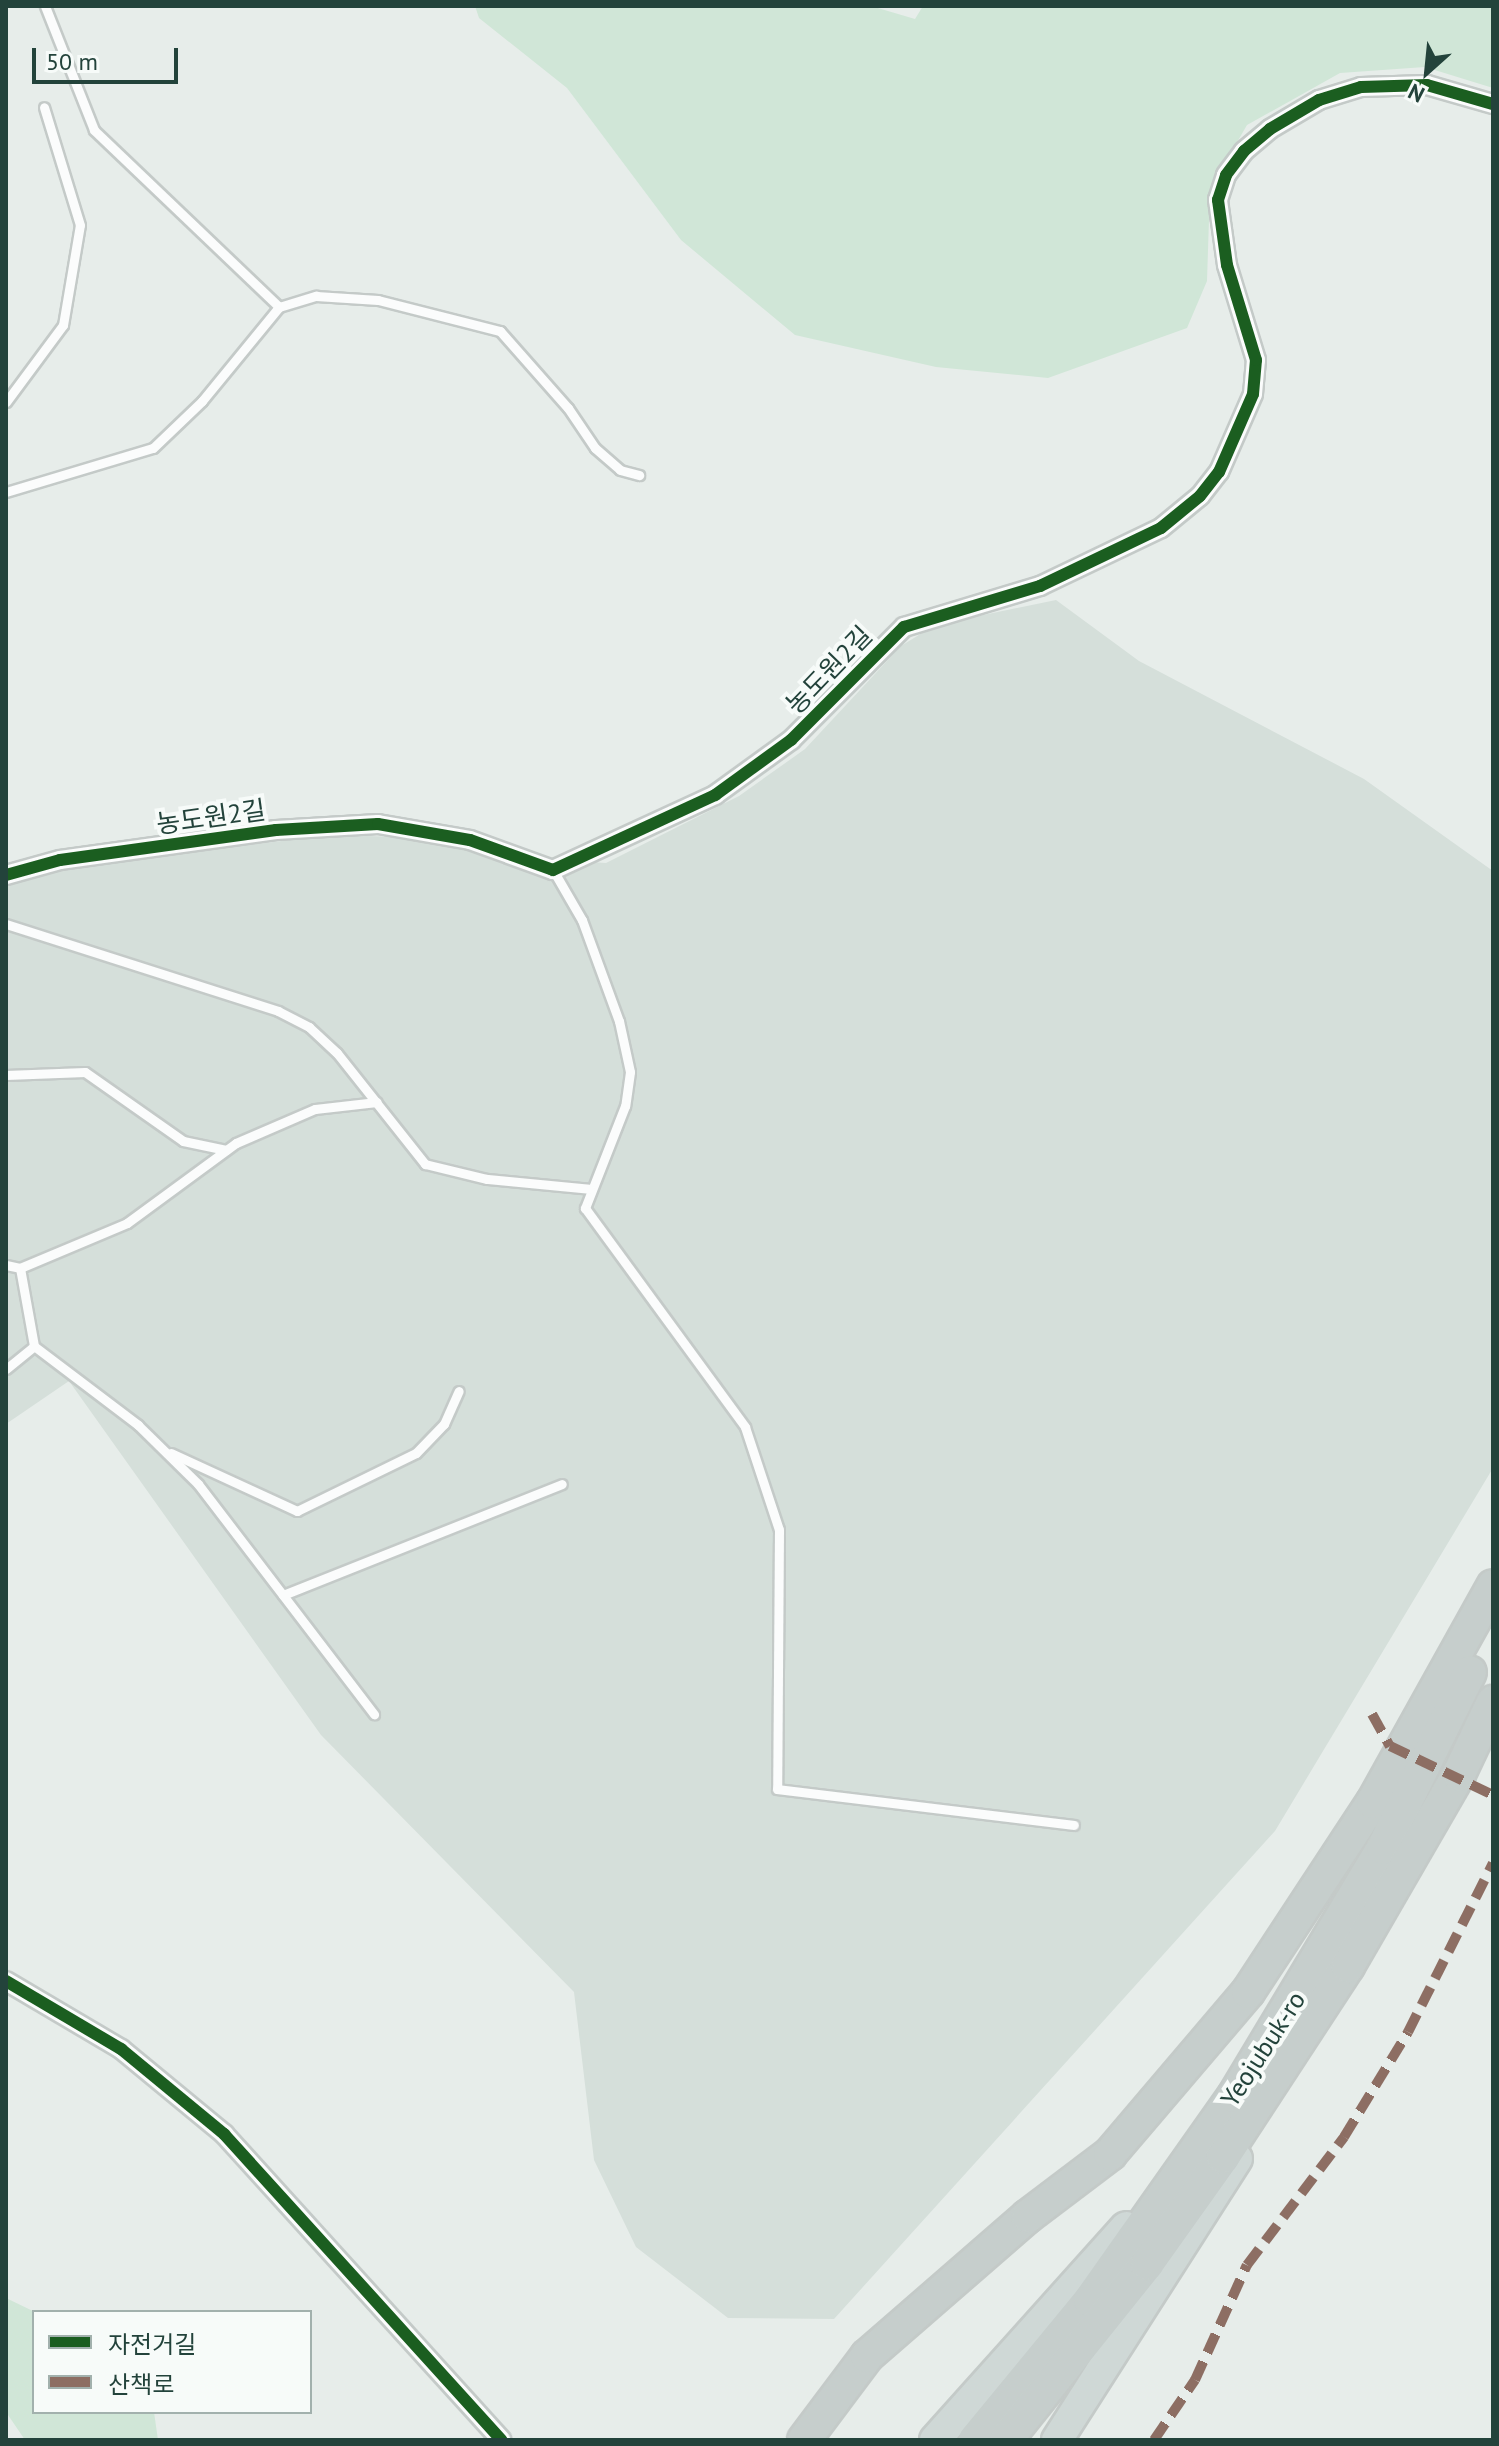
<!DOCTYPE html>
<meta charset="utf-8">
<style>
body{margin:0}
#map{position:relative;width:1499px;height:2446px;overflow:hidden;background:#e7edea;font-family:"PT Sans","Noto Sans KR",sans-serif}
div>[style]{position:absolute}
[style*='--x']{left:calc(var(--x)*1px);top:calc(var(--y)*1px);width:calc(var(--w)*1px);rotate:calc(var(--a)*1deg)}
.built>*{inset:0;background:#d5dfda}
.green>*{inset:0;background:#d0e6d7}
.roads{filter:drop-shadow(2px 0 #c4cac8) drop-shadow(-2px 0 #c4cac8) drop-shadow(0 2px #c4cac8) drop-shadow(0 -2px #c4cac8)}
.service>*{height:9px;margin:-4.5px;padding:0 4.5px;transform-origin:4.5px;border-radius:4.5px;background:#fbfcfc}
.minor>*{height:18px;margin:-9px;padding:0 9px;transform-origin:9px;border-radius:9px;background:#fbfcfc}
.primary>*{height:30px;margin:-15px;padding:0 15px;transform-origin:15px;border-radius:15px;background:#cfd8d6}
.trunk>*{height:32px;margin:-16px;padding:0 16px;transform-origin:16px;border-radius:16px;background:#c6cecc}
.quiet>*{height:10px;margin-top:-5px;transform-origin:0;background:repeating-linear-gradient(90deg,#8d6e63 0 20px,transparent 0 30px)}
.cycleway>*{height:12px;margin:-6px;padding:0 6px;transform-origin:6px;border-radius:6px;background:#1b5e20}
span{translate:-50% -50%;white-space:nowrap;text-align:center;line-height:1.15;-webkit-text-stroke:8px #f7fbf9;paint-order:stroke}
.street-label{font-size:26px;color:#23433b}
.frame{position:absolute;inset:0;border:8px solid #23433b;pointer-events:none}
.legend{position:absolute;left:32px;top:2310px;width:280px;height:104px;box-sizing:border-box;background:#f7fbf9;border:2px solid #a2b1ad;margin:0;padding:10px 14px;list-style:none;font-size:24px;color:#23433b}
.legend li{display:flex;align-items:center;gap:16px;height:40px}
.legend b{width:40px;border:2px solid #a2b1ad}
.north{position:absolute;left:1387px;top:32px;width:80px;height:80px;-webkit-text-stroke:6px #f7fbf9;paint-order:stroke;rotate:207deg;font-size:22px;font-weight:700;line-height:32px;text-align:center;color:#23433b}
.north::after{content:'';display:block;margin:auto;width:28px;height:36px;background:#23433b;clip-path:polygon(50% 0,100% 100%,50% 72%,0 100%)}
.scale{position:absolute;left:32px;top:48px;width:146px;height:36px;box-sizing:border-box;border:4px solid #23433b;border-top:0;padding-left:10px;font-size:24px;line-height:28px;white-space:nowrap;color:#23433b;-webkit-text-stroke:6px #f7fbf9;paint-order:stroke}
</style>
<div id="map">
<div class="built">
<i style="clip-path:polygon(1056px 600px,1139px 661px,1364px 779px,1493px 871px,1493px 1468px,1275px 1831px,834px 2319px,728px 2318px,636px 2247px,594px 2160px,574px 1992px,321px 1735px,69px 1381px,6px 1424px,6px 885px,64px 867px,332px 835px,402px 837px,494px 855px,606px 863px,739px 796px,805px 749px,901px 646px,935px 625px)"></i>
</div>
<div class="green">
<i style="clip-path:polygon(475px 6px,871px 6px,915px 19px,923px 6px,1493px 6px,1493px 88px,1425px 67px,1340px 73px,1247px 125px,1210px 189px,1207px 281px,1187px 328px,1048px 378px,936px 367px,795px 335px,681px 240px,567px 88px,479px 18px)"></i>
<i style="clip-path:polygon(6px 2298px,35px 2312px,34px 2412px,154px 2412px,158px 2440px,25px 2440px,6px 2412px)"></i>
</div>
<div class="roads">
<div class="service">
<i style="--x:45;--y:6;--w:133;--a:68.4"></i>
<i style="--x:94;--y:130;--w:256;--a:43.7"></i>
<i style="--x:6;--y:402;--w:96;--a:-53.5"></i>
<i style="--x:63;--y:325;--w:101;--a:-80.4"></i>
<i style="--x:80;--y:225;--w:123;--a:-107"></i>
<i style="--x:6;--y:492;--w:153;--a:-16.7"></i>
<i style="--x:153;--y:448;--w:68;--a:-43.8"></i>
<i style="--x:202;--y:401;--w:122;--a:-50.7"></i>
<i style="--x:279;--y:307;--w:39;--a:-17"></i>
<i style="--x:316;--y:296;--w:62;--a:3.7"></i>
<i style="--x:378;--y:300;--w:126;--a:14.3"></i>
<i style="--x:500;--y:331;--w:103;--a:48.6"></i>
<i style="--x:568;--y:408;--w:48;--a:56"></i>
<i style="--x:595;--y:448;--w:33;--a:41"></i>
<i style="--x:620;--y:470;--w:20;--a:15"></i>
<i style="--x:553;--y:870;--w:58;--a:59.9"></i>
<i style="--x:582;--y:920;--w:108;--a:69.9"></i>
<i style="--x:619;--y:1021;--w:52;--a:77.8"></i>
<i style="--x:630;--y:1072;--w:34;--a:98"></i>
<i style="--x:625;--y:1106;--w:110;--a:111.4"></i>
<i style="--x:585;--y:1208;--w:271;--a:53.8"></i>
<i style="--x:745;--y:1427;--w:108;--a:71.7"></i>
<i style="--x:779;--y:1530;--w:259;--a:90.4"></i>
<i style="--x:777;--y:1789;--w:299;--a:6.9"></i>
<i style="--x:6;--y:924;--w:286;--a:17.7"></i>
<i style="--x:278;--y:1011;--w:35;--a:27"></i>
<i style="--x:309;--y:1027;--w:38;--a:43"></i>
<i style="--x:337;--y:1053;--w:142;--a:51.6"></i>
<i style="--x:425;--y:1164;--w:64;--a:13.6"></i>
<i style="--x:487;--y:1179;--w:103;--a:5.5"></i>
<i style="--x:6;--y:1075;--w:79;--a:-2.2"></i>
<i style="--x:85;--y:1072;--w:120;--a:35.1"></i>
<i style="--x:183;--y:1141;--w:44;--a:11.8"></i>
<i style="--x:6;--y:1265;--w:14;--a:12"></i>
<i style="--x:20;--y:1268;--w:116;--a:-22.8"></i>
<i style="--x:127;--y:1223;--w:135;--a:-36.3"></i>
<i style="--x:236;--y:1143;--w:86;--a:-23.3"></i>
<i style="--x:315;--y:1109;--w:62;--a:-6.4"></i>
<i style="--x:20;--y:1268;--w:79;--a:79.8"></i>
<i style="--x:6;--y:1369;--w:36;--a:-39"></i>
<i style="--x:34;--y:1346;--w:131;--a:37.2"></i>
<i style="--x:138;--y:1425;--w:84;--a:44.5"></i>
<i style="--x:198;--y:1484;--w:290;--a:52.6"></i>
<i style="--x:171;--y:1453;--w:139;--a:24.7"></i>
<i style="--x:297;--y:1511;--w:132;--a:-26"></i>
<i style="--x:416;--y:1453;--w:40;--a:-46"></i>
<i style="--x:444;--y:1424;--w:36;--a:-66"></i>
<i style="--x:283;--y:1595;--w:300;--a:-21.7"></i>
</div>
<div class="minor">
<i style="--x:6;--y:875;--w:56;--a:-15.5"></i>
<i style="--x:60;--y:860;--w:218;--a:-7.9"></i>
<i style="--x:276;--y:830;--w:102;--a:-3.4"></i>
<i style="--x:378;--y:824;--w:93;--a:9.9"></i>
<i style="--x:470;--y:840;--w:88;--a:19.9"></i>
<i style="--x:553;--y:870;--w:179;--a:-24.8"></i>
<i style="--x:715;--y:795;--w:94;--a:-35.9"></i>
<i style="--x:791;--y:740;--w:160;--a:-45"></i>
<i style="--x:904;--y:627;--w:142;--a:-16.8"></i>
<i style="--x:1040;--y:586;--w:134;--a:-25.6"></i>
<i style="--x:1161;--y:528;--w:50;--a:-39.4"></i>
<i style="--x:1200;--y:496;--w:31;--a:-52"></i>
<i style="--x:1219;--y:472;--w:85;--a:-66.4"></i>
<i style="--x:1253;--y:394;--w:34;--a:-85"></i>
<i style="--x:1256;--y:360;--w:99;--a:-107"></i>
<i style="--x:1227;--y:265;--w:66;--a:-97.9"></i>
<i style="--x:1218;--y:200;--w:26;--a:-72"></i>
<i style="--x:1226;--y:175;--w:30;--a:-53"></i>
<i style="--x:1244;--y:151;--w:34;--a:-40"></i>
<i style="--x:1270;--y:129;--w:57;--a:-30.6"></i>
<i style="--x:1319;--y:100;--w:44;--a:-17.2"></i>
<i style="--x:1361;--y:87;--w:66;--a:-1.7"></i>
<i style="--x:1427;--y:85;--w:69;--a:16.1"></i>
<i style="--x:6;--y:1981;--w:134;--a:30.6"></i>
<i style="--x:121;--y:2049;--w:134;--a:39.5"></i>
<i style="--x:224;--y:2134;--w:413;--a:47.8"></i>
</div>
<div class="primary">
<i style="--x:935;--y:2440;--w:286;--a:-48.1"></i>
<i style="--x:1057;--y:2440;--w:334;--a:-57.4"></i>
</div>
<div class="trunk">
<i style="--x:804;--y:2440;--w:105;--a:-53.1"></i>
<i style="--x:867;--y:2356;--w:213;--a:-41"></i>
<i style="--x:1028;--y:2216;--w:103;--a:-37.1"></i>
<i style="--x:1110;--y:2154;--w:213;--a:-49.6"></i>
<i style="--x:1248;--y:1992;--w:227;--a:-56.7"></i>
<i style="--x:1373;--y:1802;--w:247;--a:-60.9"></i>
<i style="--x:975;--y:2440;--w:181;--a:-50.6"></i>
<i style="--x:1090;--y:2300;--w:250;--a:-54.8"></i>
<i style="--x:1234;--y:2096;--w:289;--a:-59"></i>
<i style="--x:1383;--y:1848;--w:196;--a:-63.7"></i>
<i style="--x:1006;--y:2440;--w:226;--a:-51.3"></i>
<i style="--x:1147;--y:2264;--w:131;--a:-54.6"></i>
<i style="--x:1223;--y:2157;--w:228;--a:-56.8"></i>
<i style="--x:1348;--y:1966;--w:222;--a:-60"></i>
<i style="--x:1459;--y:1774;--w:80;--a:-64.7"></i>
</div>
</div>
<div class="quiet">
<i style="--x:1372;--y:1714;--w:37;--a:61"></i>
<i style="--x:1390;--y:1746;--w:114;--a:25.4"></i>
<i style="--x:1154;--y:2440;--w:73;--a:-55.7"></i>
<i style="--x:1195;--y:2380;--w:126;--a:-65.7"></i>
<i style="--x:1247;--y:2265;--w:161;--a:-52.8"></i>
<i style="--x:1344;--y:2137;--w:123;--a:-58.6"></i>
<i style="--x:1408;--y:2032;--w:189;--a:-63.3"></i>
</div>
<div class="cycleway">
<i style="--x:6;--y:875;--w:56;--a:-15.5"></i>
<i style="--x:60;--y:860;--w:218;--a:-7.9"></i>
<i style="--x:276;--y:830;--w:102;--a:-3.4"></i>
<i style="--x:378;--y:824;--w:93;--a:9.9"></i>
<i style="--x:470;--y:840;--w:88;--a:19.9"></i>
<i style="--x:553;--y:870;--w:179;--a:-24.8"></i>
<i style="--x:715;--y:795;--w:94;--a:-35.9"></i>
<i style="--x:791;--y:740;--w:160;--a:-45"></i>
<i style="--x:904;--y:627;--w:142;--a:-16.8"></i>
<i style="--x:1040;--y:586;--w:134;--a:-25.6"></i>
<i style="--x:1161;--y:528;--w:50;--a:-39.4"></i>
<i style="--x:1200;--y:496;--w:31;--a:-52"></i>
<i style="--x:1219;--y:472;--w:85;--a:-66.4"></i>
<i style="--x:1253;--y:394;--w:34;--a:-85"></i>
<i style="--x:1256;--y:360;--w:99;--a:-107"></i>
<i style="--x:1227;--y:265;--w:66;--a:-97.9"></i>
<i style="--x:1218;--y:200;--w:26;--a:-72"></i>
<i style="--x:1226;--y:175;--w:30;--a:-53"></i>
<i style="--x:1244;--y:151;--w:34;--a:-40"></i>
<i style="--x:1270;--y:129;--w:57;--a:-30.6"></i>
<i style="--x:1319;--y:100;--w:44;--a:-17.2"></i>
<i style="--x:1361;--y:87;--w:66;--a:-1.7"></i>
<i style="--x:1427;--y:85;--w:69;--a:16.1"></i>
<i style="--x:6;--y:1981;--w:134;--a:30.6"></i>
<i style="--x:121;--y:2049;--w:134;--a:39.5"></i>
<i style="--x:224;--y:2134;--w:413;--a:47.8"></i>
</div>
<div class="street-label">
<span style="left:829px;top:670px;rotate:-46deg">농도원2길</span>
<span style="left:211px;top:817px;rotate:-8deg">농도원2길</span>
<span style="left:1263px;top:2049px;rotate:-57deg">Yeojubuk-ro</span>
</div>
<div class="frame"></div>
<ul class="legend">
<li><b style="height:10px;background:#1b5e20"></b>자전거길</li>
<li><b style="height:10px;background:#8d6e63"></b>산책로</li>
</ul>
<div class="north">N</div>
<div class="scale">50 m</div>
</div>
